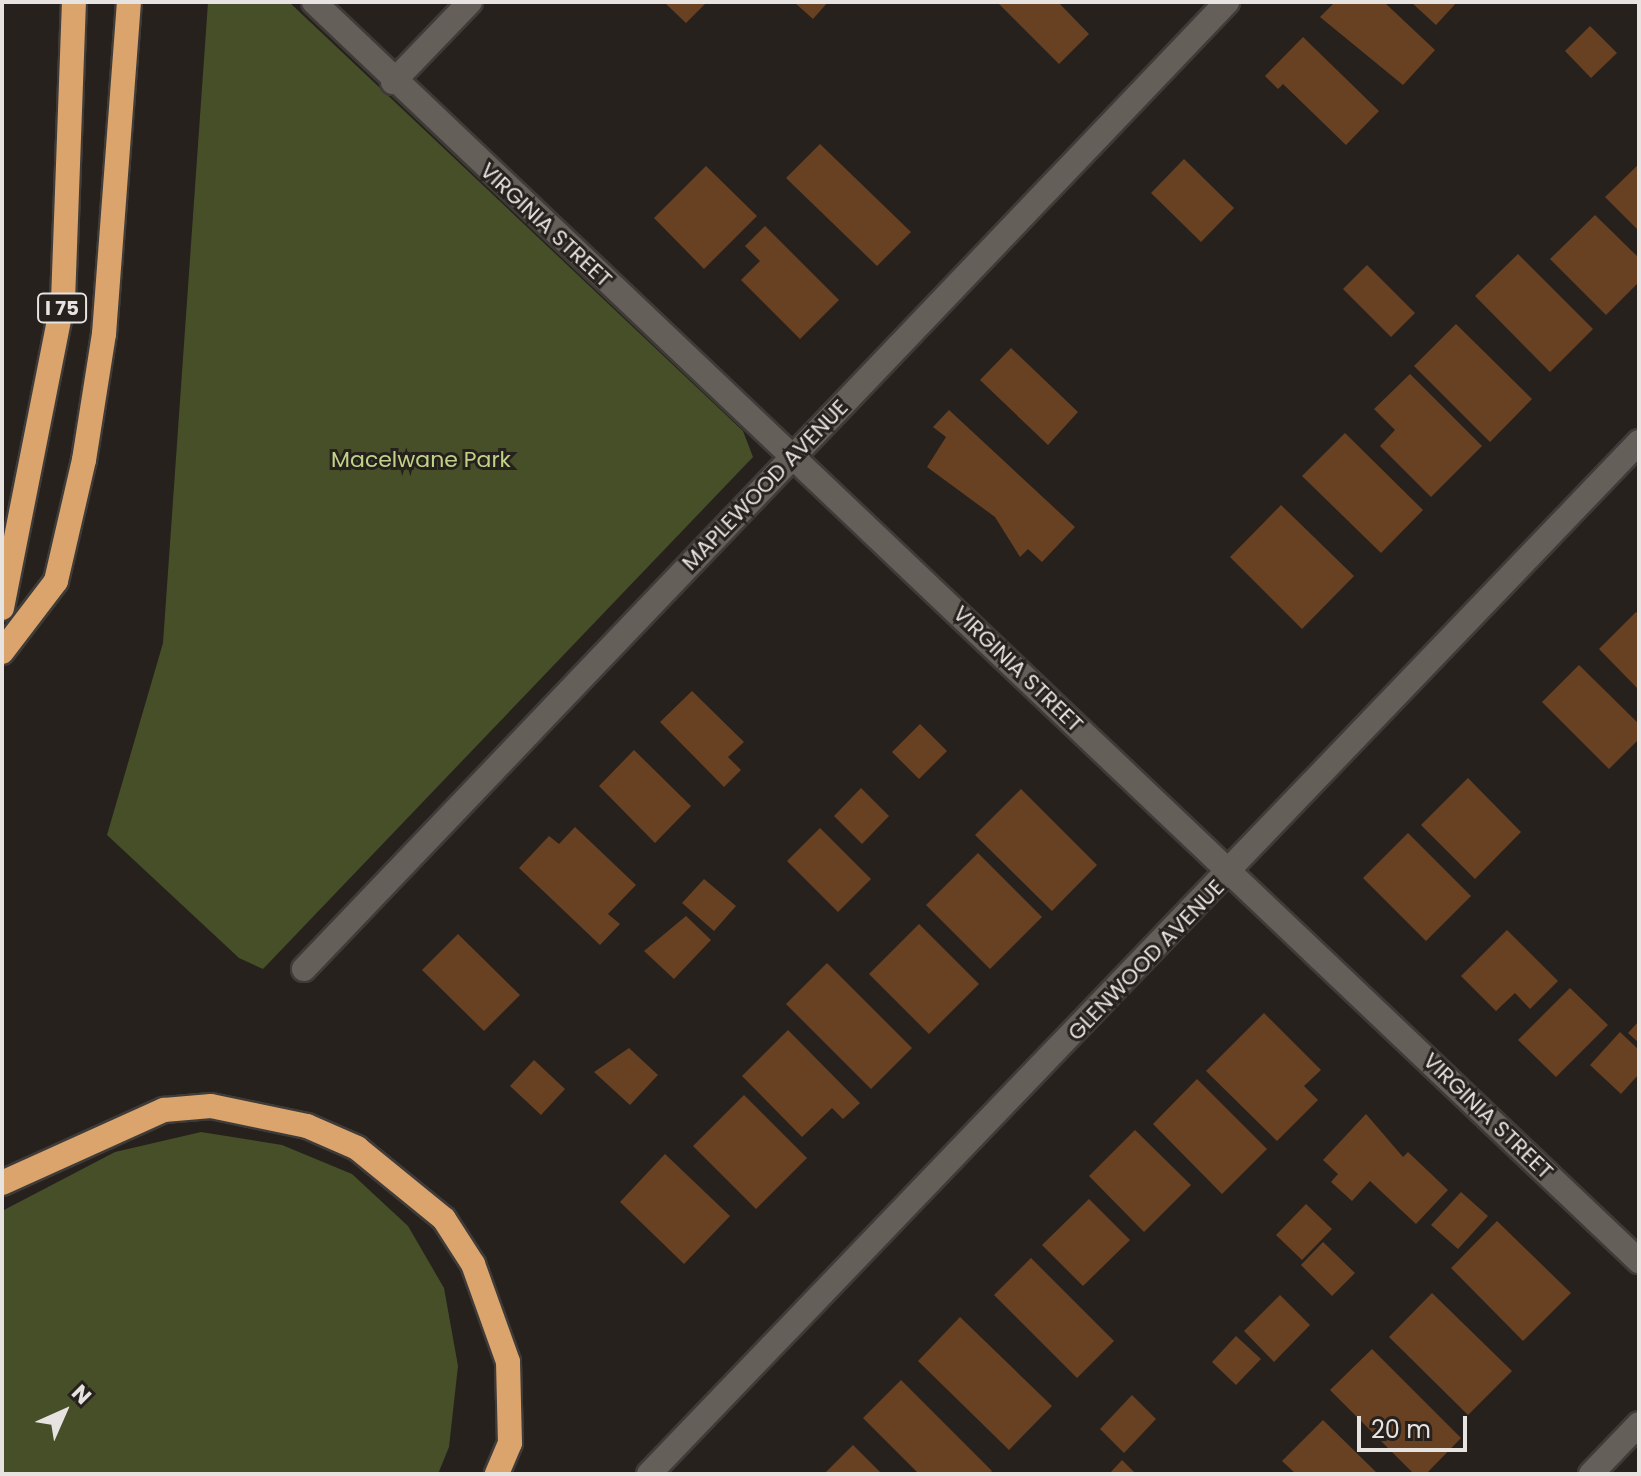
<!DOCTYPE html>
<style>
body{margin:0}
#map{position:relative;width:1641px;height:1476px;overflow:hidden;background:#26211d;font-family:Poppins,sans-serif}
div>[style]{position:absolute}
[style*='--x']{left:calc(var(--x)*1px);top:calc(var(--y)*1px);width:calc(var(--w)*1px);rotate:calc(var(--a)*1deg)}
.green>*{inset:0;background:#464f27}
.building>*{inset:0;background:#684122}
.roads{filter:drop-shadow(2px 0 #3f3b38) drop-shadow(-2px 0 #3f3b38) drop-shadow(0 2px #3f3b38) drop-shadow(0 -2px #3f3b38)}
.minor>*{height:24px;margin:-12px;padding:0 12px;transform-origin:12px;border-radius:12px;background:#655f5a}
.highway>*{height:24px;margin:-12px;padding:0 12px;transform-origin:12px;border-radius:12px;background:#daa46c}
span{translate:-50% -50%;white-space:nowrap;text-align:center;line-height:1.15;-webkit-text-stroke:6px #26211d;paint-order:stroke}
.shield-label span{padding:2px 6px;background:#26211d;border:2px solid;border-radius:6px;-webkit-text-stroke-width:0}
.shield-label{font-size:20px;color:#e7e3e1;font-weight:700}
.street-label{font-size:22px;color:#e7e3e1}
.park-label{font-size:22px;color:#c0d286}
.frame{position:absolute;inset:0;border:4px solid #e7e3e1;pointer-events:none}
.north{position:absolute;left:24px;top:1372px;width:80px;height:80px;-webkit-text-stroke:6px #26211d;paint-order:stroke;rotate:45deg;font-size:22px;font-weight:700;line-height:32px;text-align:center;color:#e7e3e1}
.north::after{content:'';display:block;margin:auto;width:28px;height:36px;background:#e7e3e1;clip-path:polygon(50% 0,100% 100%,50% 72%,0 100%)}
.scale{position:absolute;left:1357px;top:1416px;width:110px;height:36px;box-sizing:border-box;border:4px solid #e7e3e1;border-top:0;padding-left:10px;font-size:24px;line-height:28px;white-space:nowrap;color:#e7e3e1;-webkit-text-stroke:6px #26211d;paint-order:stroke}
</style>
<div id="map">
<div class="green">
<i style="clip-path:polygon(208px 2px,289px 2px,743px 431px,753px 457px,263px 969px,239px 958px,107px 835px,163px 643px)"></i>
<i style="clip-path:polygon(201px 1132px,282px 1145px,352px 1174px,408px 1226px,444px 1288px,458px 1366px,449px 1447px,438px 1474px,2px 1474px,2px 1211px,115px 1152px)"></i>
</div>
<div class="building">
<i style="clip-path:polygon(664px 2px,707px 2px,686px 23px)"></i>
<i style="clip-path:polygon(794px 2px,828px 2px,813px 19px)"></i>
<i style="clip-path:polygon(997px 2px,1058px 2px,1089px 34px,1059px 64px)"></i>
<i style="clip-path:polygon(1335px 2px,1384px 2px,1435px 50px,1403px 85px,1320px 17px)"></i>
<i style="clip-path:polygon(1411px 2px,1457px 2px,1436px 25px)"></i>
<i style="clip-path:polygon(1590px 26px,1617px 53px,1591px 78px,1565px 51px)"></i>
<i style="clip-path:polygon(1303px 37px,1379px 111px,1346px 145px,1283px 84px,1278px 89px,1265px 76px)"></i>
<i style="clip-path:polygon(820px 144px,911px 232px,877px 266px,786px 178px)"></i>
<i style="clip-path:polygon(1184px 159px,1234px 208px,1201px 242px,1151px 193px)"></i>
<i style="clip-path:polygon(1639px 164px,1639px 231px,1605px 197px)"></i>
<i style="clip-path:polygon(706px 166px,757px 216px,704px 269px,654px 218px)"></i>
<i style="clip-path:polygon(1595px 215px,1639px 258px,1639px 282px,1606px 315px,1550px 259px)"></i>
<i style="clip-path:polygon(765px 226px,839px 300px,800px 339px,741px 280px,760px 261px,745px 246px)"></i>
<i style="clip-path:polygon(1518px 254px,1593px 329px,1550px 372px,1475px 296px)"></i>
<i style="clip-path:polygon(1367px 265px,1415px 313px,1391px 337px,1343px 289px)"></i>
<i style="clip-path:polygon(1456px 324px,1532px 399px,1490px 442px,1414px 366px)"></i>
<i style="clip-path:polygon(1011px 348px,1078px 412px,1048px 445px,980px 380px)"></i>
<i style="clip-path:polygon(1410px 374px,1482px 446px,1431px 497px,1380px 446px,1395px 430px,1374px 409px)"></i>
<i style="clip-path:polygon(949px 410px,1075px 527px,1042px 562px,1028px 549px,1020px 557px,995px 517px,927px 467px,946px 437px,933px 427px)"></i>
<i style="clip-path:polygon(1345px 433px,1423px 510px,1381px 553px,1302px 476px)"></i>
<i style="clip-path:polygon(1281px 505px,1354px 576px,1302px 629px,1230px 557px)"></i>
<i style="clip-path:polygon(1636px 612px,1639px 615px,1639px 690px,1599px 649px)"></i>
<i style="clip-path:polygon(1579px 665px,1639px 724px,1639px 739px,1609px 769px,1542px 702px)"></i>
<i style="clip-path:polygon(692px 691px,744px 742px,728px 757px,741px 770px,724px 787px,660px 722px)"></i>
<i style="clip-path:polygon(920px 724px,947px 751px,919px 779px,892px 752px)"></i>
<i style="clip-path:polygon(634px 750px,691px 806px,655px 843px,599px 786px)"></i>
<i style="clip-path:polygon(1468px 778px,1521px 832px,1475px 879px,1421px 825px)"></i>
<i style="clip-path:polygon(861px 788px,889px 816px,862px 844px,834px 816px)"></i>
<i style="clip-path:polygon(1021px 789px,1097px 865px,1052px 911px,975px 835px)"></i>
<i style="clip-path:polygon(575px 827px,636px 885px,608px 914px,620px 924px,600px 945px,519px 868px,549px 836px,559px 844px)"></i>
<i style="clip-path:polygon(820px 828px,871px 879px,838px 912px,787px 861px)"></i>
<i style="clip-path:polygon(1408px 833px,1471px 896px,1426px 941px,1363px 878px)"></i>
<i style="clip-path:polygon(978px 853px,1042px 917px,990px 969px,926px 905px)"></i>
<i style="clip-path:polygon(704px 879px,736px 906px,714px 931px,682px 903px)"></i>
<i style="clip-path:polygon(686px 916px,711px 940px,674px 979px,644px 951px)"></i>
<i style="clip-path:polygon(919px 924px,979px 984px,929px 1034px,869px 974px)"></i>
<i style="clip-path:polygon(1507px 930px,1558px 981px,1530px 1009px,1515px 993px,1496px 1011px,1461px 976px)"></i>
<i style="clip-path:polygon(458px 934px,520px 995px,484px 1031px,422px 970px)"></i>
<i style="clip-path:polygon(827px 963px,912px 1048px,871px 1089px,786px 1004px)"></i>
<i style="clip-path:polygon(1570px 988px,1608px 1025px,1556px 1077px,1518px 1040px)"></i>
<i style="clip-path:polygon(1264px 1013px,1321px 1070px,1304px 1086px,1318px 1100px,1277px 1141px,1206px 1071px)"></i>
<i style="clip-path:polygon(1639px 1021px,1639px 1043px,1628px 1033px)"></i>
<i style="clip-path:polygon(788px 1030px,860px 1103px,843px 1119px,832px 1108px,802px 1137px,742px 1076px)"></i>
<i style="clip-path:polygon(1620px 1032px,1639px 1050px,1639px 1074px,1621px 1094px,1590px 1065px)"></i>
<i style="clip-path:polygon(629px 1048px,658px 1075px,630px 1105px,594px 1072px)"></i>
<i style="clip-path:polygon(534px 1060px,565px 1089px,541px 1115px,510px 1086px)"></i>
<i style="clip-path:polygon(1197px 1079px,1267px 1149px,1222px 1194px,1153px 1124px)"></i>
<i style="clip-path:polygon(744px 1095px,807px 1158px,756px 1209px,693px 1146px)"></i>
<i style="clip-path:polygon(1366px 1114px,1403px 1157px,1408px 1152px,1448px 1190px,1416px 1224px,1370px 1181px,1352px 1201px,1331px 1182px,1338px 1174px,1323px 1160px)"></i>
<i style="clip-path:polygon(1135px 1130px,1191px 1185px,1144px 1232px,1089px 1176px)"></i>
<i style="clip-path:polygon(665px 1154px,730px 1216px,684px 1264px,620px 1202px)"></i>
<i style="clip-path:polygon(1461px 1192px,1488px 1216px,1458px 1249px,1431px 1225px)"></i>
<i style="clip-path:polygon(1089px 1199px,1130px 1240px,1083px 1286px,1042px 1245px)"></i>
<i style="clip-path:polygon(1306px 1204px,1332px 1229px,1302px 1260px,1276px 1235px)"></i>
<i style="clip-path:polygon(1497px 1221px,1571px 1293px,1523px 1341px,1451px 1268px)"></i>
<i style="clip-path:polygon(1323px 1242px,1355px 1273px,1332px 1296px,1301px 1265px)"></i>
<i style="clip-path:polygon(1031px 1258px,1114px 1341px,1077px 1378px,994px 1295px)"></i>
<i style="clip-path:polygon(1432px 1293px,1512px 1371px,1468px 1415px,1389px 1337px)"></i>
<i style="clip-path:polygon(1280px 1295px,1310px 1325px,1274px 1362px,1244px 1331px)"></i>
<i style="clip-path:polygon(960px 1317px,1052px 1406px,1009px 1450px,918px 1361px)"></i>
<i style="clip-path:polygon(1236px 1336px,1261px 1359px,1236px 1385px,1212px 1362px)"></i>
<i style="clip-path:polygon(1372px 1349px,1461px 1438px,1426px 1474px,1414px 1474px,1330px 1390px)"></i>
<i style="clip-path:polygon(901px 1380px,992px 1471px,989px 1474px,919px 1474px,863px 1418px)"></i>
<i style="clip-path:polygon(1132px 1395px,1156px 1419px,1124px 1453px,1100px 1429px)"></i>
<i style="clip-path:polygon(1323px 1420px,1378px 1474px,1296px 1474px,1282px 1461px)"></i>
<i style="clip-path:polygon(853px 1445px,882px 1474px,824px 1474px)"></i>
<i style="clip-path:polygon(1122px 1460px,1136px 1474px,1109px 1474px)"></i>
</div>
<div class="roads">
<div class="minor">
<i style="--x:314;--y:2;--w:1828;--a:43.54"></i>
<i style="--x:393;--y:82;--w:111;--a:-46.1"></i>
<i style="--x:304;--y:969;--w:1337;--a:-46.33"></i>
<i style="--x:649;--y:1474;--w:1430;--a:-46.19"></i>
<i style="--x:1591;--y:1474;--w:69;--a:-46.2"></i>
</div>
<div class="highway">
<i style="--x:2;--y:608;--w:313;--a:-78.8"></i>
<i style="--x:63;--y:301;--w:299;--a:-87.9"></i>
<i style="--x:2;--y:652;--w:89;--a:-52.7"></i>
<i style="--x:56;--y:581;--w:124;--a:-77"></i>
<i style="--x:84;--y:460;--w:128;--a:-81"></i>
<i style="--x:104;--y:334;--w:333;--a:-85.7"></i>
<i style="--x:2;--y:1183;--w:178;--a:-24.3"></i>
<i style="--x:164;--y:1110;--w:47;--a:-4.9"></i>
<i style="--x:211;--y:1106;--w:98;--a:11.8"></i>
<i style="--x:307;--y:1126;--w:55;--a:23.7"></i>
<i style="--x:357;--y:1148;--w:112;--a:39.2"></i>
<i style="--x:444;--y:1219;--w:54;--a:57.2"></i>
<i style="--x:473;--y:1264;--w:104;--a:70.3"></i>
<i style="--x:508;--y:1362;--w:81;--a:88.6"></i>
<i style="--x:510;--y:1443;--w:34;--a:113"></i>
</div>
</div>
<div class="shield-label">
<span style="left:62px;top:308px">I 75</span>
</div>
<div class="street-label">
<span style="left:546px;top:225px;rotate:43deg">VIRGINIA STREET</span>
<span style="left:765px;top:485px;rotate:-46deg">MAPLEWOOD AVENUE</span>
<span style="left:1018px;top:669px;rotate:44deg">VIRGINIA STREET</span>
<span style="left:1146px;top:960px;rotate:-46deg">GLENWOOD AVENUE</span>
<span style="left:1488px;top:1116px;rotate:44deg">VIRGINIA STREET</span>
</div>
<div class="park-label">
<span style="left:421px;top:460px">Macelwane Park</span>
</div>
<div class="frame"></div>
<div class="north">N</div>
<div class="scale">20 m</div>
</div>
